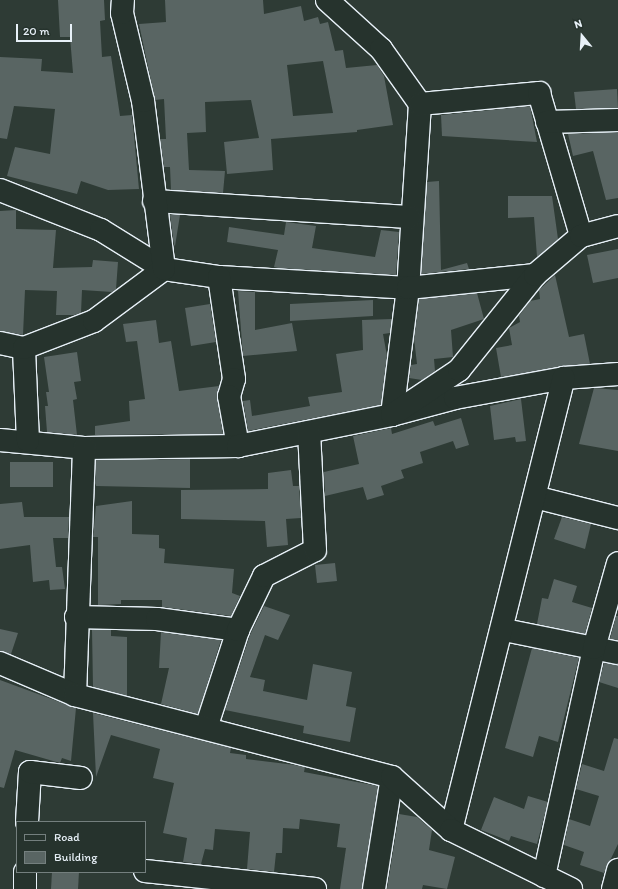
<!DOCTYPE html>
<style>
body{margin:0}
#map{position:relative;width:618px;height:889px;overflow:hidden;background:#2e3b35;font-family:Itim,sans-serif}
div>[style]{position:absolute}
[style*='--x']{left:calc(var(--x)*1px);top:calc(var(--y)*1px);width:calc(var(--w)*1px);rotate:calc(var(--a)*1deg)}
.building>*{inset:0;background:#596563}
.roads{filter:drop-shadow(1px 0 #e8f1f8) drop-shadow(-1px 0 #e8f1f8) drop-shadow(0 1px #e8f1f8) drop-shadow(0 -1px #e8f1f8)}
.minor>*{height:22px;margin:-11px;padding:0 11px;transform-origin:11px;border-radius:11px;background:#26332d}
.major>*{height:22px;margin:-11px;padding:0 11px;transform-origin:11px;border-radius:11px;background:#26332d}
span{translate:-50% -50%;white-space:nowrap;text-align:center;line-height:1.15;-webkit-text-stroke:4px #26332d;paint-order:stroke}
.legend{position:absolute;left:16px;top:821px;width:130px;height:52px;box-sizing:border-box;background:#26332d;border:1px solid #747f7e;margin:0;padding:5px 7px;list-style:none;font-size:12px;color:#e8f1f8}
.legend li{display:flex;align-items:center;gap:8px;height:20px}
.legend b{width:20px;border:1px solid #747f7e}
.north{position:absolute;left:562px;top:16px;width:40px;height:40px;-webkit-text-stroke:3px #26332d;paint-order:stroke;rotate:342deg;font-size:11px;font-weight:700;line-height:16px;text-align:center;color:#e8f1f8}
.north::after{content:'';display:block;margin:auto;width:14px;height:18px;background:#e8f1f8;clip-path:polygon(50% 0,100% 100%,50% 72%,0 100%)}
.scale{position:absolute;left:16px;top:24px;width:56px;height:18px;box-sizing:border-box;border:2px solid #e8f1f8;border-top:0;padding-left:5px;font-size:12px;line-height:14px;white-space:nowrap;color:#e8f1f8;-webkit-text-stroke:3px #26332d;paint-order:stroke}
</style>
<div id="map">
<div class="building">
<i style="clip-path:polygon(58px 0,104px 0,105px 20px,100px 21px,102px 57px,111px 56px,120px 116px,132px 115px,139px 189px,108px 190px,81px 181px,77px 194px,7px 176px,15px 147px,50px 154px,55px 109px,14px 106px,7px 139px,0 138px,0 57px,42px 59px,41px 71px,73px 73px,70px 37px,60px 37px)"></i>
<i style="clip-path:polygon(evenodd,165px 0,263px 0,264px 14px,301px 6px,304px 21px,318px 17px,320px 24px,328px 22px,335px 51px,343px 50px,346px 68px,377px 65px,384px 76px,393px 125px,357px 130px,357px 132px,271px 139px,273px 170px,227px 174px,224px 142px,259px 138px,251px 100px,205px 102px,206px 132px,187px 133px,189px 170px,225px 171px,223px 193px,171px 190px,170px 167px,164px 167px,160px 139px,166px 139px,164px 99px,155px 100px,139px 24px,166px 22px,165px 0,323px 61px,333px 113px,293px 116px,287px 65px,323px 61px)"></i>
<i style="clip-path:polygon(617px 89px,618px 108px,576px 109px,574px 92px)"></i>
<i style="clip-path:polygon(530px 106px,537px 142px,442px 136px,441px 115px)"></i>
<i style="clip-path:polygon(618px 132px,618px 198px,606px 200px,593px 151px,573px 156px,568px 134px)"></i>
<i style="clip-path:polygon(439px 181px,441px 270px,467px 263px,469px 269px,421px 274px,427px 182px)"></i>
<i style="clip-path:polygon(508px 196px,552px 196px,558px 239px,537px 257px,534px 217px,508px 218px)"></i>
<i style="clip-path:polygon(16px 210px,16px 229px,56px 230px,53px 268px,92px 267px,93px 260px,118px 262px,116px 289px,112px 292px,82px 290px,81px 313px,74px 315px,56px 315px,57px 291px,25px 290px,23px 335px,0 331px,0 211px)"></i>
<i style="clip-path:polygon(170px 215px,180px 215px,175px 246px,174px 245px)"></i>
<i style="clip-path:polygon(286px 222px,316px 226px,312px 248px,375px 257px,381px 230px,399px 232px,396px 275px,278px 268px,274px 267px,278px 250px,227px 242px,229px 227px,284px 235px)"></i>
<i style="clip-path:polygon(618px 249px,618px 278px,593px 283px,587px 255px)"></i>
<i style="clip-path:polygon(555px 275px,569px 337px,584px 334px,590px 364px,501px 377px,496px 348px,512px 345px,509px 328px,520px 322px,519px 316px,530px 301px,540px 299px,539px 290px)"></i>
<i style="clip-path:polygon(238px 291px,255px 292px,255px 330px,292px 323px,297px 351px,243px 356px)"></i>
<i style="clip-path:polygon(477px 293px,484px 319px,451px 330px,453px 357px,434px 359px,435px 371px,422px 380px,409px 378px,411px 365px,417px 364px,414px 338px,419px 299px)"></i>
<i style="clip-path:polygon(373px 300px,373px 316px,290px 321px,290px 304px)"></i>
<i style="clip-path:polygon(210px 304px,216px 342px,191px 346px,185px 308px)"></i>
<i style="clip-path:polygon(392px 319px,390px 333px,383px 334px,387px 356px,381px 405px,248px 431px,243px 401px,250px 400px,252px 416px,310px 406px,308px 397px,342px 392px,336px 354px,363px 350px,362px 320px)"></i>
<i style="clip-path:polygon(156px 320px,159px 343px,171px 341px,179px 391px,219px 386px,217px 398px,223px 434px,95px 435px,95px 426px,130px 421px,129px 401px,145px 399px,137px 341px,126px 342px,123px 324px)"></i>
<i style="clip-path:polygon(77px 352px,81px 381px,74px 382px,77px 399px,73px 400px,77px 435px,47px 432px,45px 406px,48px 406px,46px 392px,49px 392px,44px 357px)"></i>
<i style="clip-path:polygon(594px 388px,618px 390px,618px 451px,579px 444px)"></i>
<i style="clip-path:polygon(521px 399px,526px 441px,516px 442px,515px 437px,494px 440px,490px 406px)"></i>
<i style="clip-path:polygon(461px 418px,469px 445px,456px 449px,453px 441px,420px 452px,423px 463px,401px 470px,404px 478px,381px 486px,384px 495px,367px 500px,363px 487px,325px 496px,324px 472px,359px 464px,353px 436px,391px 428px,392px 434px,433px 421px,435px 426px)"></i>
<i style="clip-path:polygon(190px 459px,190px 488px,96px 486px,95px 483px,96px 460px)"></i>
<i style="clip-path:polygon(10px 462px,53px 462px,53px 487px,10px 487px)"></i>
<i style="clip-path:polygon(291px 470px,293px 486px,299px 486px,301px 518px,286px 519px,288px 545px,267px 547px,265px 521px,181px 519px,181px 490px,268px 489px,268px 473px)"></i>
<i style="clip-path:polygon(132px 501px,132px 534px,159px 535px,159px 548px,165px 549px,164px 563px,234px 569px,232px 593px,240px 596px,231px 616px,162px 607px,162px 600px,121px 600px,121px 604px,98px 605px,98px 537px,93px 537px,96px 506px)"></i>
<i style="clip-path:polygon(22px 502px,24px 517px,69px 517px,68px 538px,53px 538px,56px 567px,62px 567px,65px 589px,50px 590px,49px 580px,33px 582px,30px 545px,0 549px,0 504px)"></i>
<i style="clip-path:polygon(562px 517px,591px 524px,585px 549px,554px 539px)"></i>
<i style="clip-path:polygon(335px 563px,337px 581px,317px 583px,315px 565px)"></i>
<i style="clip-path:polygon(554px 579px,577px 586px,572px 602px,592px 608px,585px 634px,537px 624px,542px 598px,548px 599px)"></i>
<i style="clip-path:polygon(264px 606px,290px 615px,278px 640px,265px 635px,250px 677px,265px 680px,263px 691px,307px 700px,313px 664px,352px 672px,346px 706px,356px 708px,350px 742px,303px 733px,304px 726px,225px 710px,250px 635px)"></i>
<i style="clip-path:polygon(616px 616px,618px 616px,618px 640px,610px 639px)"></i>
<i style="clip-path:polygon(0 629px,18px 633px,11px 654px,0 651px)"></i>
<i style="clip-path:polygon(92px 630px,111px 630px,111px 636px,127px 637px,127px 696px,93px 687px)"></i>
<i style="clip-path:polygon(161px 632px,221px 640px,198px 714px,161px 704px,169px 668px,159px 668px)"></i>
<i style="clip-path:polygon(532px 648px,579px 658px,558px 742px,539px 736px,533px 757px,505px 748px)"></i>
<i style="clip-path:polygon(604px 663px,618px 665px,618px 688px,599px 682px)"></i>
<i style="clip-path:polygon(0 680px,76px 708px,71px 761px,62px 758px,60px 763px,15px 750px,4px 788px,0 787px)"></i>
<i style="clip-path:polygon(93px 713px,231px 748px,230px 753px,246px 755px,246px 759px,295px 765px,305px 767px,304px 772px,378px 786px,362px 889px,340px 889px,346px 848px,337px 847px,340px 824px,300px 819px,299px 829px,283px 828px,282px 853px,276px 853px,274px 872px,247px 869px,250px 832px,215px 829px,213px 850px,205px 849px,201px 864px,183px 862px,187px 838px,163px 833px,174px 783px,153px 778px,160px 749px,111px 735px,96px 777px)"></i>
<i style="clip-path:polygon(614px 738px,618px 739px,618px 844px,604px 873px,580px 865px,584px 852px,564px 845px,569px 819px,590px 826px,599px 796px,576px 789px,582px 764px,604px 771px)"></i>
<i style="clip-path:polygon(528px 796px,548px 802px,537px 844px,511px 836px,509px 841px,481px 830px,494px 797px,524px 809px)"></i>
<i style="clip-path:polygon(399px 814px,417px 817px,432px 830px,429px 850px,455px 857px,447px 889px,423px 885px,422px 889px,387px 889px)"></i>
<i style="clip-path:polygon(52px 872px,79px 872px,78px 889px,51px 889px)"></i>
</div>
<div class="roads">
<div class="minor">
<i style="--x:327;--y:0;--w:73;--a:42.2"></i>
<i style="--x:381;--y:49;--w:67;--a:54.7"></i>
<i style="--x:420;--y:104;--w:184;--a:93.7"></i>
<i style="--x:408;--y:288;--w:128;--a:97.2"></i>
<i style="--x:392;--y:415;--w:65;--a:-15.1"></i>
<i style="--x:455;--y:398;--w:111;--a:-10.4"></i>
<i style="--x:564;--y:378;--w:54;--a:-4.2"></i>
<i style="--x:420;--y:104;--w:120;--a:-5.3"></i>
<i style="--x:539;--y:93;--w:149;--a:73.6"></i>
<i style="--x:547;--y:122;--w:71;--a:-1.6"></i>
<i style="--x:0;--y:190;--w:109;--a:21.6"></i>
<i style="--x:101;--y:230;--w:74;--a:31.8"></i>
<i style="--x:164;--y:269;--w:56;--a:8.3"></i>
<i style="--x:219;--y:277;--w:189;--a:3.3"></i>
<i style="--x:408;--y:288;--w:128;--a:-5.8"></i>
<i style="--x:154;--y:201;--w:256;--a:3.6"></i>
<i style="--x:219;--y:277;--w:103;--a:81.6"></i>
<i style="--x:234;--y:379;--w:18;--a:106"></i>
<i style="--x:229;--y:396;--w:51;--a:79.8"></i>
<i style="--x:0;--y:343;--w:25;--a:12"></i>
<i style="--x:0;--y:440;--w:84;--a:5.4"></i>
<i style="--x:84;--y:448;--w:154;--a:-0.7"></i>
<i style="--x:238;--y:446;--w:157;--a:-11.4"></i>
<i style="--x:392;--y:415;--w:81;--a:-33.9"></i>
<i style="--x:459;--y:370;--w:122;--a:-51.3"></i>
<i style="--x:535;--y:275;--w:60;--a:-40.3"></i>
<i style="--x:581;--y:236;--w:38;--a:-15"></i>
<i style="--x:28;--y:441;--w:93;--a:-92.5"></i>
<i style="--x:24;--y:348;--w:75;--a:-21.1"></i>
<i style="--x:94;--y:321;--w:87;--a:-36.6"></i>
<i style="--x:164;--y:269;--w:169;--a:-97.1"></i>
<i style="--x:143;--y:101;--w:90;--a:-103.4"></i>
<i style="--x:122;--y:13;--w:13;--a:-86"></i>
<i style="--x:535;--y:497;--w:86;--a:14.2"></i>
<i style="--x:76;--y:617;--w:81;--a:1.4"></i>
<i style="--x:157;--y:619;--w:82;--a:7.7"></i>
<i style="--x:504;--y:630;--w:116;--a:11.4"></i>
<i style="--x:75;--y:695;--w:247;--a:-87.9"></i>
<i style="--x:206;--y:728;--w:103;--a:-71.9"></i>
<i style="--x:238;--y:630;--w:60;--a:-64.3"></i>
<i style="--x:264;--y:576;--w:57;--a:-27"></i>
<i style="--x:315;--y:550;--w:118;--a:-92.9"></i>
<i style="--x:27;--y:822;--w:50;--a:-86.6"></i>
<i style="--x:30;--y:772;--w:51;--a:6.7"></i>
<i style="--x:451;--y:830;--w:466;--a:-76"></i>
<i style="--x:145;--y:871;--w:171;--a:6"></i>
<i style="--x:544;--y:876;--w:233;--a:-77.6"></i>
<i style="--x:594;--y:648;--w:88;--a:-74.2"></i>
<i style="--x:25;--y:889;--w:17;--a:-90"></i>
<i style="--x:374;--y:889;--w:113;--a:-80.9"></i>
<i style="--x:613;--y:889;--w:20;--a:-75"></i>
</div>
<div class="major">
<i style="--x:0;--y:663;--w:82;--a:23.1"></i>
<i style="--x:75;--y:695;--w:327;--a:14.5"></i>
<i style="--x:392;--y:777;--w:79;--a:41.9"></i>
<i style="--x:451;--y:830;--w:134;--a:26.2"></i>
</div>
</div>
<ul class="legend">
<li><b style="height:5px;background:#26332d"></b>Road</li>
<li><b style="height:11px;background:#596563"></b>Building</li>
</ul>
<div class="north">N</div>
<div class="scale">20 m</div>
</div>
